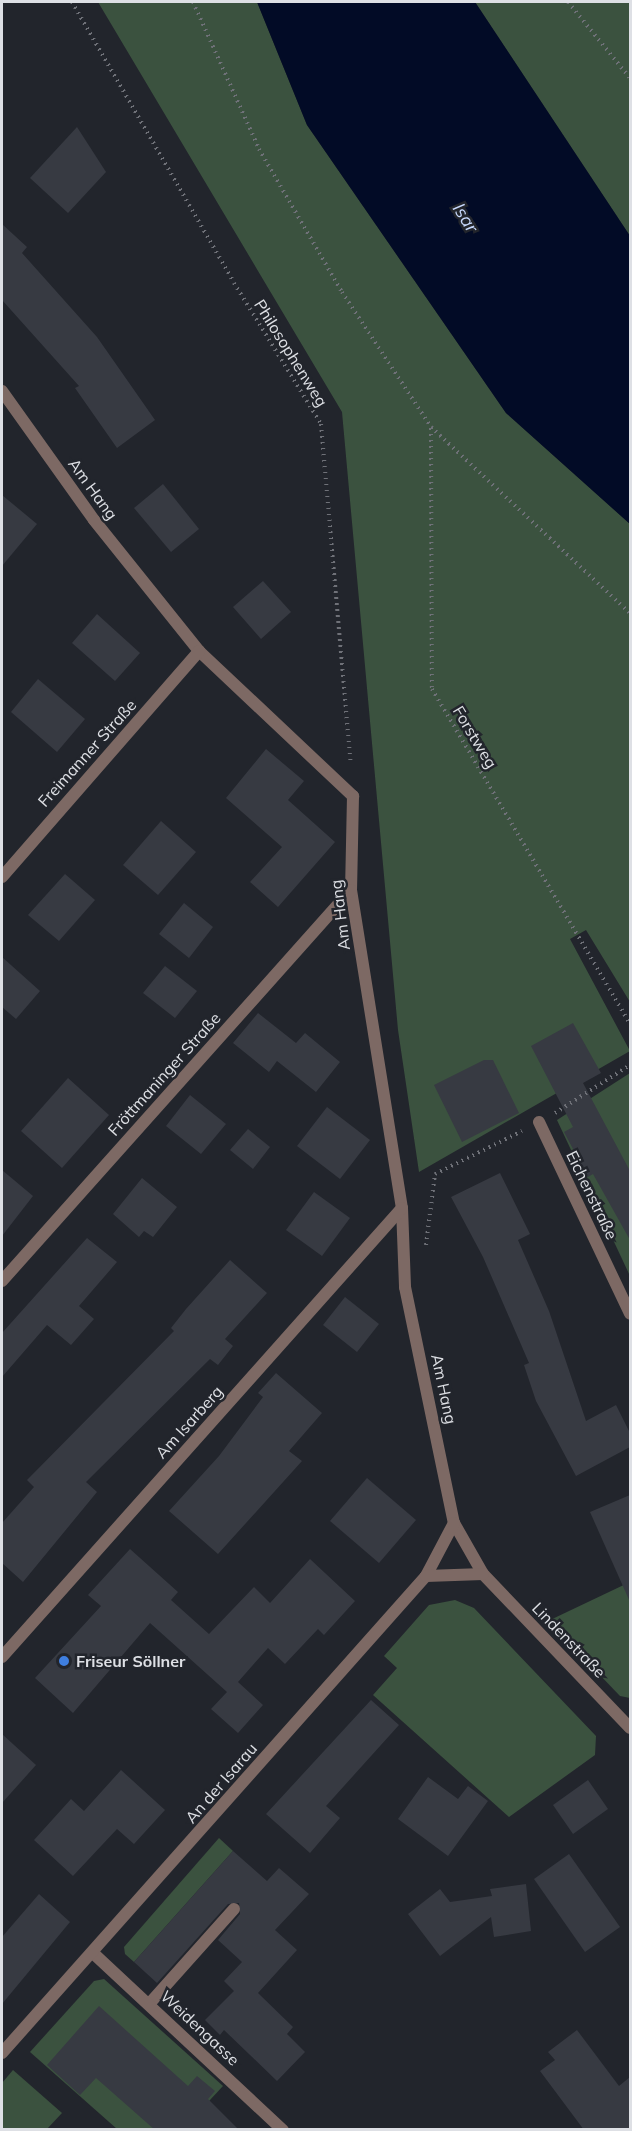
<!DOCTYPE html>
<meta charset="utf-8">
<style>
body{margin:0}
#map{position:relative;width:632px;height:2131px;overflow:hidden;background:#22252c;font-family:Mulish,sans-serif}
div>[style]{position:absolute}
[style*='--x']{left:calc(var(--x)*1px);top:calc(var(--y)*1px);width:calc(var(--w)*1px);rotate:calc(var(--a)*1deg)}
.green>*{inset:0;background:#3b523f}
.water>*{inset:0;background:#020b26}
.building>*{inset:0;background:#373a42}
.path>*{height:4px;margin-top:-2px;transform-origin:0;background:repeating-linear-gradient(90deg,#6f7178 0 1.5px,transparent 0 6px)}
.lane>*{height:12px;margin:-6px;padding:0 6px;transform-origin:6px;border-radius:6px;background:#7d6964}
.street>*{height:12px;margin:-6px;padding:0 6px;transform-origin:6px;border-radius:6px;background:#7d6964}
.dots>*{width:16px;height:16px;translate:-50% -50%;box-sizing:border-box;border:3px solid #22252c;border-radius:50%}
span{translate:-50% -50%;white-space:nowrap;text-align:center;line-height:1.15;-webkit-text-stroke:5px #22252c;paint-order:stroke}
.street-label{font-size:16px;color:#dee0e5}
.poi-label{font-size:16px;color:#dee0e5;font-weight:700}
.left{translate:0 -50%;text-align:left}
.water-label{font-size:18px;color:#c8dafe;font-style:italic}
.frame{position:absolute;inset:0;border:3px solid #dee0e5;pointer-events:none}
</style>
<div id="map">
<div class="green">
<i style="clip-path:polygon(98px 2px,257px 2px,307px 125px,506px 413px,630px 524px,630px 1002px,586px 930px,570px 939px,630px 1051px,419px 1172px,398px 1030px,342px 412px)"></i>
<i style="clip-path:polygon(475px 2px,630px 2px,630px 236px)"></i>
<i style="clip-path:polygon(630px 1073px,630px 1276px,557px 1120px)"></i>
<i style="clip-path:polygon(630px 1582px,630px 1698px,620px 1696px,548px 1621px)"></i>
<i style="clip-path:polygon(455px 1600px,474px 1608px,596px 1736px,595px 1755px,509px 1817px,373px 1695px,397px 1668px,384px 1656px,429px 1605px)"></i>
<i style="clip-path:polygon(219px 1838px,233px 1851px,134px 1962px,125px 1954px,124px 1947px)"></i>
<i style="clip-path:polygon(104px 1979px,223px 2086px,183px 2129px,117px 2129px,30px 2052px,94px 1981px)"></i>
<i style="clip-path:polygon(13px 2070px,62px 2113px,47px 2129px,2px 2129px,2px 2083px)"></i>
</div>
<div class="water">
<i style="clip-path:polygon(257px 2px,475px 2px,630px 236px,630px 524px,506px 413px,307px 125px)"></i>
</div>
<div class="building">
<i style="clip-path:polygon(77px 127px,106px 172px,68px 213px,30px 178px)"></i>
<i style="clip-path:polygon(2px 224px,27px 247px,22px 253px,97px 337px,155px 420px,117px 448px,75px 388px,79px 386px,2px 300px)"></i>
<i style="clip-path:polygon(163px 484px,199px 529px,171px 552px,134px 508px)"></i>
<i style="clip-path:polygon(2px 495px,37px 524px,2px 566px)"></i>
<i style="clip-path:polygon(263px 581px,291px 612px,261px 639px,233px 607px)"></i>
<i style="clip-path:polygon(97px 614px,140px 653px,115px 681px,72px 643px)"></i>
<i style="clip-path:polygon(38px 679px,85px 719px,57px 752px,11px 712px)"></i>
<i style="clip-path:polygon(266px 749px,304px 781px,288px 800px,335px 842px,278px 907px,250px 882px,282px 847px,226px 798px)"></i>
<i style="clip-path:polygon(161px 821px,196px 852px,158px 895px,123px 865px)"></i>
<i style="clip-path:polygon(65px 874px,95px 900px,59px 941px,28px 915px)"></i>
<i style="clip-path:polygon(184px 903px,213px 927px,189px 958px,159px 934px)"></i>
<i style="clip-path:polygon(2px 957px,40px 991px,16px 1019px,2px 1007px)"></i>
<i style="clip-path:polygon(165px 966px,197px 991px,175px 1018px,143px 993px)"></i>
<i style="clip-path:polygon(258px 1013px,296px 1043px,305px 1033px,340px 1062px,316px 1092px,277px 1061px,269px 1072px,233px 1043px)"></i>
<i style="clip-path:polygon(573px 1023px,601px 1073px,583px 1083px,630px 1171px,630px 1240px,593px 1174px,588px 1177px,564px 1132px,573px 1127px,531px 1046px)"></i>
<i style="clip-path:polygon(484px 1060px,493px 1060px,519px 1113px,462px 1142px,434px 1085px)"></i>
<i style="clip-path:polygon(68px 1078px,109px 1115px,62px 1168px,21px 1131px)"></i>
<i style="clip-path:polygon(190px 1095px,226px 1124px,201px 1154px,166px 1126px)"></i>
<i style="clip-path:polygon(327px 1107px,370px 1140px,340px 1179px,297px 1146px)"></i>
<i style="clip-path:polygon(248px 1129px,270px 1147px,253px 1169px,230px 1150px)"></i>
<i style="clip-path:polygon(2px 1170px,33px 1196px,2px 1236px)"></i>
<i style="clip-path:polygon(500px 1173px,530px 1234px,518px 1240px,549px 1311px,586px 1421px,616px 1405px,630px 1433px,630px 1447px,576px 1476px,536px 1401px,524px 1365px,529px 1363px,483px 1257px,451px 1197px)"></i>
<i style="clip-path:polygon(142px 1178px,177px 1207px,153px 1237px,144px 1231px,139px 1237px,113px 1214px)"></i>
<i style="clip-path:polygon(314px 1192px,350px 1218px,322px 1256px,286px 1230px)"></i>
<i style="clip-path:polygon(87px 1238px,117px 1262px,79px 1306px,94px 1319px,71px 1345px,47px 1325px,2px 1377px,2px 1333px)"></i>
<i style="clip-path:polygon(230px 1260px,267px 1293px,225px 1339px,233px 1346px,218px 1365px,210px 1359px,86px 1482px,97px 1492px,23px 1582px,2px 1563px,2px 1523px,34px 1487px,27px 1480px,174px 1331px,171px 1328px,186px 1309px)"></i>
<i style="clip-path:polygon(345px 1297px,379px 1324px,357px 1352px,323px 1325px)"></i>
<i style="clip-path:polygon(276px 1373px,322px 1413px,289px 1451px,302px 1461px,218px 1554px,169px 1511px,219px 1456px,263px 1397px,258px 1393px)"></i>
<i style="clip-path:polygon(367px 1478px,416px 1520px,379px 1563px,330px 1521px)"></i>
<i style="clip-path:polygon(630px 1495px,630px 1602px,590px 1512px)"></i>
<i style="clip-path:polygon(130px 1549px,178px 1592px,171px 1600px,209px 1634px,254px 1587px,270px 1603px,310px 1559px,355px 1601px,324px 1635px,318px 1629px,285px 1664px,268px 1648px,238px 1682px,263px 1705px,238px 1733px,211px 1709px,227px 1692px,150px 1623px,73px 1713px,35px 1678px,101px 1606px,88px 1595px)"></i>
<i style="clip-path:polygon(371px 1700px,399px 1725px,326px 1806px,340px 1818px,310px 1853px,266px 1814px)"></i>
<i style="clip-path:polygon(2px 1734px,36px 1765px,2px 1803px)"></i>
<i style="clip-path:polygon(121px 1770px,165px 1810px,134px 1844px,117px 1829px,73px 1876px,34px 1840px,71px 1799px,84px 1811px)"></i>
<i style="clip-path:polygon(428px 1777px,458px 1799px,468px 1786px,488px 1801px,448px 1856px,398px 1819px)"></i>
<i style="clip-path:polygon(588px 1780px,608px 1809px,573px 1834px,553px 1805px)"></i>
<i style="clip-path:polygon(233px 1851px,267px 1881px,279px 1868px,309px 1894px,275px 1930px,297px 1950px,258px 1993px,293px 2027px,287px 2034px,305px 2052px,277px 2081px,224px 2030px,220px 2035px,205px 2020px,234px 1991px,224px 1981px,242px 1962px,218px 1940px,240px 1914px,239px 1903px,228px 1904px,157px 1983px,134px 1962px)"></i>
<i style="clip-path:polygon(569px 1854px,620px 1927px,585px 1952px,534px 1879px)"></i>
<i style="clip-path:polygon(526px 1884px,531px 1931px,494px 1937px,491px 1917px,440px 1956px,408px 1914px,440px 1889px,450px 1902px,492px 1896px,490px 1889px)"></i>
<i style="clip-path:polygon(39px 1894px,70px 1922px,2px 2004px,2px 1937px)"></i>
<i style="clip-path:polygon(99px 2006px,188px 2086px,197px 2076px,215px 2091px,208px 2099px,239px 2130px,155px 2130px,96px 2078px,80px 2095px,47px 2065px)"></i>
<i style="clip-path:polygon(577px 2030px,619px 2086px,630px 2077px,630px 2130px,584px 2130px,540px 2071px,555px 2060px,548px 2052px)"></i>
</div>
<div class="path">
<i style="--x:72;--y:2;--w:324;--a:60"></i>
<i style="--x:234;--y:283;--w:166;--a:58.3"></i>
<i style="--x:321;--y:424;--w:342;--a:85"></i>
<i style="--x:193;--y:2;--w:161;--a:65.8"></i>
<i style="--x:259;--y:149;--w:165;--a:59.9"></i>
<i style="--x:342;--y:292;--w:162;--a:56.6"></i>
<i style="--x:431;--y:427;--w:272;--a:43.1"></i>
<i style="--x:568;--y:2;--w:98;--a:50.8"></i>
<i style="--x:431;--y:428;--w:261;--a:89.8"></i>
<i style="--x:432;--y:689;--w:389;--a:59.4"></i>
<i style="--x:555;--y:1113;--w:89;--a:-32.6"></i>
<i style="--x:426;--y:1245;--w:72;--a:-82.8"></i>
<i style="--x:435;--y:1174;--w:97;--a:-26.3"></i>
</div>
<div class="lane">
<i style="--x:150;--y:2003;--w:126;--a:-48.2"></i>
</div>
<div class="street">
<i style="--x:2;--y:391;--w:158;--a:54.5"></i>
<i style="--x:94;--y:520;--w:168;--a:51.3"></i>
<i style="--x:199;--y:651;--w:212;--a:43.3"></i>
<i style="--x:353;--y:796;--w:94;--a:91.2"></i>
<i style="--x:351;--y:890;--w:322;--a:80.9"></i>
<i style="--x:402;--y:1208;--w:79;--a:87.8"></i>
<i style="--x:405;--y:1287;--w:241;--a:78.3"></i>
<i style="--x:454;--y:1523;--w:59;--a:60.4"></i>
<i style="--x:483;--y:1574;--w:213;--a:46.3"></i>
<i style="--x:2;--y:877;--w:300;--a:-48.9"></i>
<i style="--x:539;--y:1122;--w:212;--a:64.6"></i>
<i style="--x:2;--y:1281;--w:524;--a:-48.25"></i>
<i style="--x:426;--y:1576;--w:60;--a:-62.2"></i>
<i style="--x:2;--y:1657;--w:601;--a:-48.3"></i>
<i style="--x:93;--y:1953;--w:260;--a:43"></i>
<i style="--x:2;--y:2053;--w:638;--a:-48.37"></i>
<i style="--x:426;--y:1576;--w:57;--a:-2"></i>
</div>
<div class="dots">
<i style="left:64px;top:1661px;background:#3f7fe0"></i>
</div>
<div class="street-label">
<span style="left:291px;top:353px;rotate:58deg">Philosophenweg</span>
<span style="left:93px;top:489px;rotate:54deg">Am Hang</span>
<span style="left:475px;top:737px;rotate:59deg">Forstweg</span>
<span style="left:87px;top:753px;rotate:-48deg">Freimanner Straße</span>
<span style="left:340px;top:915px;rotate:-97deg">Am Hang</span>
<span style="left:164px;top:1074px;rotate:-48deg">Fröttmaninger Straße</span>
<span style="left:592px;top:1195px;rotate:64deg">Eichenstraße</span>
<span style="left:444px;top:1389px;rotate:78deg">Am Hang</span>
<span style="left:189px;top:1422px;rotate:-48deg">Am Isarberg</span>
<span style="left:569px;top:1640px;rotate:46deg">Lindenstraße</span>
<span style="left:221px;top:1783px;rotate:-49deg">An der Isarau</span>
<span style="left:200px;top:2028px;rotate:43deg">Weidengasse</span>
</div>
<div class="poi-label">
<span class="left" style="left:76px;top:1661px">Friseur Söllner</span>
</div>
<div class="water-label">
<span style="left:465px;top:218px;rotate:58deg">Isar</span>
</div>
<div class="frame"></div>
</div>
